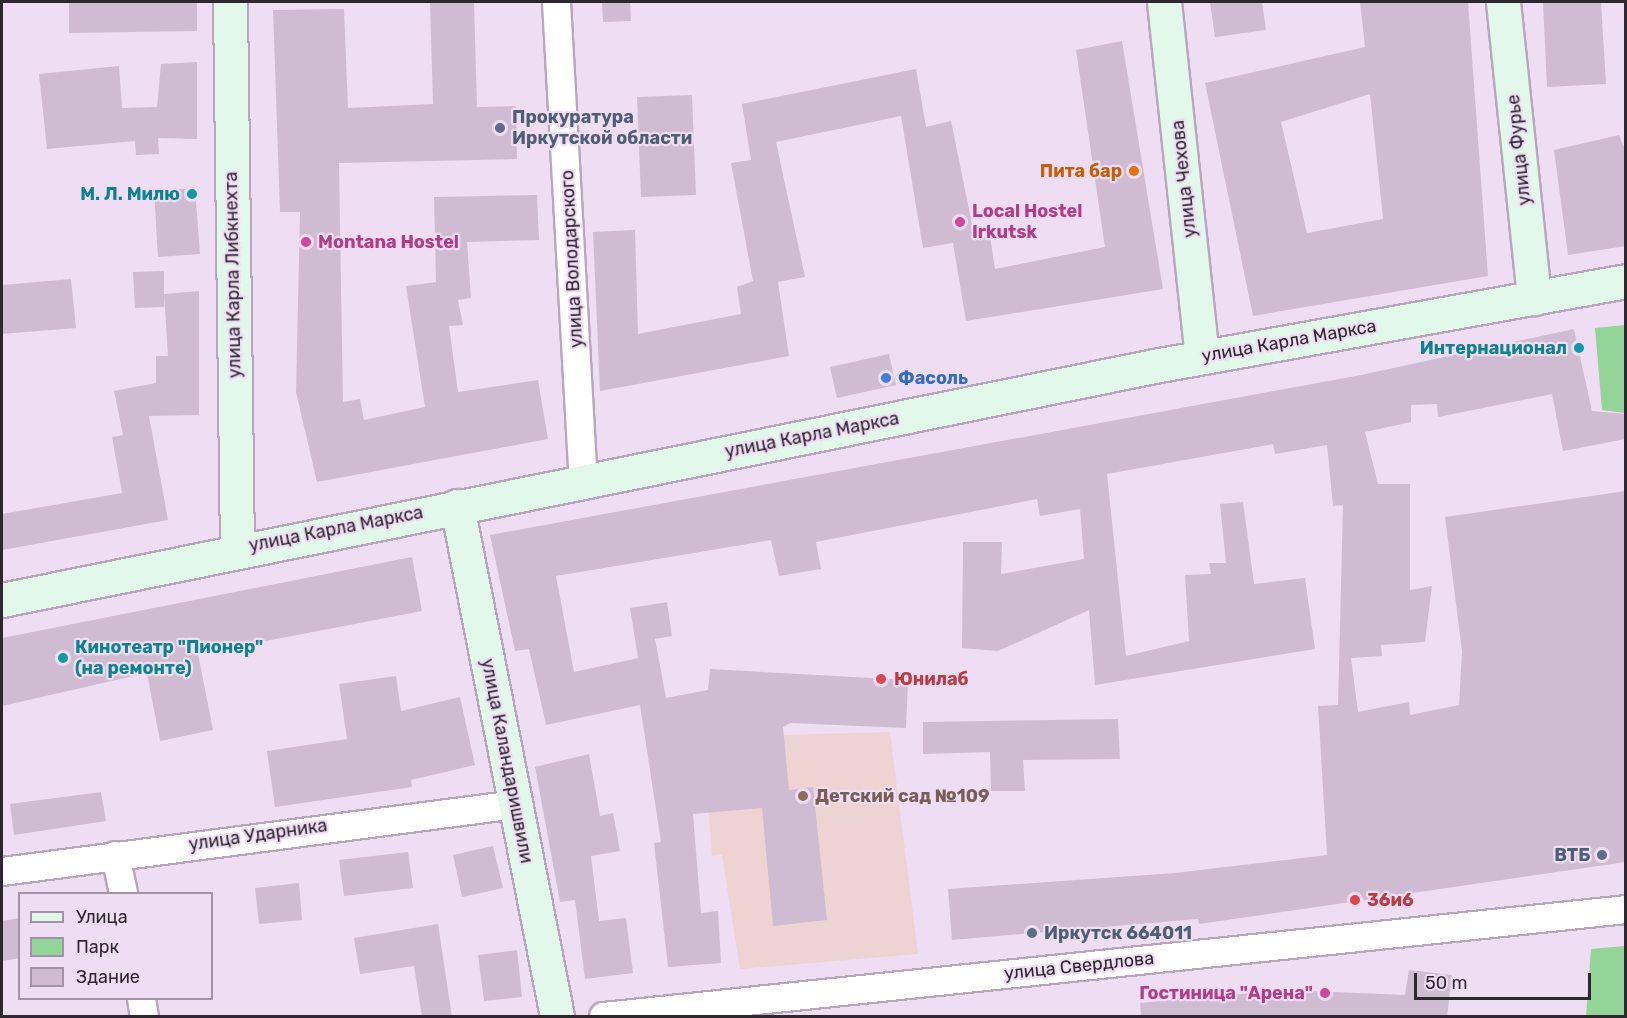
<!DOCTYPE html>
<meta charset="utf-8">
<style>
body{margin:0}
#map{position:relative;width:1627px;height:1018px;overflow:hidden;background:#efddf4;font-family:Rubik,sans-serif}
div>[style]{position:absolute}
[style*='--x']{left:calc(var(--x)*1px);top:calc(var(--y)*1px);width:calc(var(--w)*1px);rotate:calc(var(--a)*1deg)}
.education>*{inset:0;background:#eed3d3}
.green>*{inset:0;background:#92d597}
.building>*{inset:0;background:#d0bcd2}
.roads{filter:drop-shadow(2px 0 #b7a6bc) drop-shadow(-2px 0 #b7a6bc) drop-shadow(0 2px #b7a6bc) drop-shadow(0 -2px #b7a6bc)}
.street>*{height:27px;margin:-13.5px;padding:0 13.5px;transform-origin:13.5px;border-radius:13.5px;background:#fff}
.secondary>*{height:33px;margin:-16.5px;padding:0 16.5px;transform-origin:16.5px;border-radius:16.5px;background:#e2f8eb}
.dots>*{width:16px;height:16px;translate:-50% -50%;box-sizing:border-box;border:3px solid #efddf4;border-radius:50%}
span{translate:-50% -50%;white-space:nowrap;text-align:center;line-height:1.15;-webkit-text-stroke:4.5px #efddf4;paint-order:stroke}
.service-label{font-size:18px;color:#4e5e75;font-weight:700}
.left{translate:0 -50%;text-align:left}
.right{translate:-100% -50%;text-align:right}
.street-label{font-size:18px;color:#2e2730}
.food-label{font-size:18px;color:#c56008;font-weight:700}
.culture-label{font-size:18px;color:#0d838f;font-weight:700}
.hotel-label{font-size:18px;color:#b23c85;font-weight:700}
.shop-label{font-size:18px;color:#366cbe;font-weight:700}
.health-label{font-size:18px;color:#be3a42;font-weight:700}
.education-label{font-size:18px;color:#785e54;font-weight:700}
.frame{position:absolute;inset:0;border:3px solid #2e2730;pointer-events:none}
.legend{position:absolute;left:18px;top:892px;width:195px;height:108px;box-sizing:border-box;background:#efddf4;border:2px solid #a294a6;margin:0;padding:8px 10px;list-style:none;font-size:18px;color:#2e2730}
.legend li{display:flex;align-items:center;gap:12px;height:30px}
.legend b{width:30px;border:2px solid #a294a6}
.scale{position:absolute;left:1414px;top:973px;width:177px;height:27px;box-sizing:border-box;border:3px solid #2e2730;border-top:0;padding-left:8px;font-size:18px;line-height:21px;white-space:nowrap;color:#2e2730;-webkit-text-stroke:4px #efddf4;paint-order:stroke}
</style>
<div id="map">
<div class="education">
<i style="clip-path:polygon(890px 732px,918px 954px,740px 969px,722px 855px,712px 856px,703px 737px)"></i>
</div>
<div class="green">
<i style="clip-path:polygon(1625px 325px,1625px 413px,1602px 410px,1595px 328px)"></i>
<i style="clip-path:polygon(1625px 946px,1625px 1016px,1586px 1016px,1591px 949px)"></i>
</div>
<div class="building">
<i style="clip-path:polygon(69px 2px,197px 2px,197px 31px,69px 33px)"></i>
<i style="clip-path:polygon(430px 2px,474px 2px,477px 107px,516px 106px,517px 159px,339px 163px,343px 402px,360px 399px,364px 420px,425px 407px,406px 286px,436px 282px,434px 197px,537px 195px,539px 240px,467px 242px,471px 298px,458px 300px,463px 325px,449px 326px,458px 392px,538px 380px,548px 439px,317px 482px,296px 392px,300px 212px,280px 212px,273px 10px,344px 9px,348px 108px,433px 104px)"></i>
<i style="clip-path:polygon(602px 2px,630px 2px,631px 21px,603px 22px)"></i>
<i style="clip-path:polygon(1210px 2px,1262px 2px,1266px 30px,1215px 37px)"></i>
<i style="clip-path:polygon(evenodd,1360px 2px,1468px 2px,1488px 276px,1253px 316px,1205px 83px,1365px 47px,1360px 2px,1370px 94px,1383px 219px,1307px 233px,1281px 122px,1370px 94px)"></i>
<i style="clip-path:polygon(1543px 2px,1601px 2px,1606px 84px,1547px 87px)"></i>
<i style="clip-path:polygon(1122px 41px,1163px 289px,966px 321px,953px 243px,923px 248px,901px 116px,776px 142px,805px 277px,778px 282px,789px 356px,600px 391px,593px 232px,635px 230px,638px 334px,741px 314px,737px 287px,753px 281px,731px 163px,751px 160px,742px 104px,916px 69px,926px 127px,951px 121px,975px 239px,990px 236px,995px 269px,1105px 247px,1076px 50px)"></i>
<i style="clip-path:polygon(197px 62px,197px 139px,158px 138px,159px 154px,136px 155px,135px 141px,47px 149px,39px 74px,119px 66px,122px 108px,157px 107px,161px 64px)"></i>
<i style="clip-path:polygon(692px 95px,696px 195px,641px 197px,637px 97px)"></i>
<i style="clip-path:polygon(1619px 135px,1626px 152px,1626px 246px,1568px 255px,1554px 150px)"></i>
<i style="clip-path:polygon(195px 188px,200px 254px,158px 257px,154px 191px)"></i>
<i style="clip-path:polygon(164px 271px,164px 307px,135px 308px,133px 272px)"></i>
<i style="clip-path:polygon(71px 279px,76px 328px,2px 334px,2px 285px)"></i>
<i style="clip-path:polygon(199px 291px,199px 415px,149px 416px,168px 520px,2px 550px,2px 514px,122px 493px,112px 437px,123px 435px,114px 391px,156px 383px,156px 356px,168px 356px,164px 294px)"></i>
<i style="clip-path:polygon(1574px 329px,1592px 411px,1626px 414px,1626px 439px,1563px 451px,1552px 394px,1438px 417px,1437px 404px,1411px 405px,1411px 422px,1365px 432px,1378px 484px,1410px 484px,1410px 590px,1432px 586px,1425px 642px,1381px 645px,1382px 656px,1351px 658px,1358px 712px,1409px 702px,1410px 715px,1459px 705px,1462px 651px,1445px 517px,1626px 491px,1626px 862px,1199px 924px,1198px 919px,952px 940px,948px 889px,1175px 873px,1327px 855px,1318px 706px,1338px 705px,1343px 505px,1333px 506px,1327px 445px,1275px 454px,1273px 444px,1107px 474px,1126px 656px,1189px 641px,1185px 575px,1211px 574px,1209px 563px,1226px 563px,1220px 504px,1243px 502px,1254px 584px,1305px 578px,1315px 649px,1095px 685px,1089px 610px,998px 651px,962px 648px,963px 542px,1002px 542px,1001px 574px,1084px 559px,1080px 509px,1040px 516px,1037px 499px,816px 542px,821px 569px,779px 576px,771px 540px,556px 576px,574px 672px,638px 658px,630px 608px,667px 602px,672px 636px,655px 639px,666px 698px,708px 690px,710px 669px,908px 680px,906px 728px,790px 723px,783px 727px,789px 790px,813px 787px,827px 920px,773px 926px,762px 808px,693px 814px,701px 913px,718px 911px,721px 963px,668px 967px,654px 843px,661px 842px,640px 705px,546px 725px,529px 649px,515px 651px,490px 535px,1361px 375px)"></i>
<i style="clip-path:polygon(889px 354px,896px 385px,837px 398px,830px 367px)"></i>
<i style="clip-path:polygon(412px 557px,422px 611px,198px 654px,213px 730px,160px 741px,147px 673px,2px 706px,2px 638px)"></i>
<i style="clip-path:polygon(396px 676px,401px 711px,460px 697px,475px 765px,411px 780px,412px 787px,275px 807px,267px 751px,347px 739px,339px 684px)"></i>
<i style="clip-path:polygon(1118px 719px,1120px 759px,1023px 760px,1025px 791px,991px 791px,990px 752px,923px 754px,923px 722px)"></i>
<i style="clip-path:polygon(589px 754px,600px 816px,613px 813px,620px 851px,591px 856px,599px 921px,626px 918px,633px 973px,585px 979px,575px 900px,560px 902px,535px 767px)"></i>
<i style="clip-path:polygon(101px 792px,106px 821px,14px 835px,10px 804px)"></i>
<i style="clip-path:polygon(493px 846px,503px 888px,462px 897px,453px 855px)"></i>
<i style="clip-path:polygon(408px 852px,413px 888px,344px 896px,339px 860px)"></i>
<i style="clip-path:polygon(299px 883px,302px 920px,259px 924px,255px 888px)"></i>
<i style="clip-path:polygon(20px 918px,20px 958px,2px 961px,2px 921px)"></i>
<i style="clip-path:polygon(438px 924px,452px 1017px,422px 1017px,414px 966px,360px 974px,354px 938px)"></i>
<i style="clip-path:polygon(517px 950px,522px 997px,484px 1001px,478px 955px)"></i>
<i style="clip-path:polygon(1409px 970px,1452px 975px,1447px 1017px,1141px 1017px,1140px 1003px,1287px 990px,1405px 995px)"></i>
</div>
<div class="roads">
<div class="street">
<i style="--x:556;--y:2;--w:479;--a:86.8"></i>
<i style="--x:115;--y:855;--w:40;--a:78"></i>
<i style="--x:2;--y:871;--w:518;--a:-7.43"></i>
<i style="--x:141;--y:998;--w:18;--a:81"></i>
<i style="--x:603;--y:1016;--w:1029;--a:-5.97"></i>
</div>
<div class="secondary">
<i style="--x:230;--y:2;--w:546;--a:89.27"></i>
<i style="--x:1164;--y:2;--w:357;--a:83.9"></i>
<i style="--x:1503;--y:2;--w:298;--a:84"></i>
<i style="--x:457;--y:506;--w:520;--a:78.91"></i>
<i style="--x:2;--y:600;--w:1176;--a:-11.48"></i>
<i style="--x:1154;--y:366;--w:480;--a:-10.2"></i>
</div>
</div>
<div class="dots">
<i style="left:500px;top:128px;background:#5c6f8a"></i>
<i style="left:1134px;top:171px;background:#e8710a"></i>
<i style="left:192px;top:194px;background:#0f9aa8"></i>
<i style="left:960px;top:222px;background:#d1479c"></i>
<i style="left:306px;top:242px;background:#d1479c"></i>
<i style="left:1579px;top:348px;background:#0f9aa8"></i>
<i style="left:886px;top:378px;background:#3f7fe0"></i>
<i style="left:63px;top:658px;background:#0f9aa8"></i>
<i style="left:881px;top:679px;background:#e0444e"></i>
<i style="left:803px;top:796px;background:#8d6e63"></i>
<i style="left:1602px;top:855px;background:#5c6f8a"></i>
<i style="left:1355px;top:900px;background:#e0444e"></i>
<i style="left:1032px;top:933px;background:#5c6f8a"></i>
<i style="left:1325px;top:993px;background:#d1479c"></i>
</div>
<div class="service-label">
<span class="left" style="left:512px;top:128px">Прокуратура<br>Иркутской области</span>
<span class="right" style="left:1590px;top:855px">ВТБ</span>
<span class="left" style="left:1044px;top:933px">Иркутск 664011</span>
</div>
<div class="street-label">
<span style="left:1519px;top:150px;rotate:-96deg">улица Фурье</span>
<span style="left:1184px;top:179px;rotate:-96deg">улица Чехова</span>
<span style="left:572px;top:259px;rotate:-93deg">улица Володарского</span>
<span style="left:233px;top:275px;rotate:-91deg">улица Карла Либкнехта</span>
<span style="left:1289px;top:341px;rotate:-10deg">улица Карла Маркса</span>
<span style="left:812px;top:435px;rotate:-11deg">улица Карла Маркса</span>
<span style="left:336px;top:529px;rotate:-11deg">улица Карла Маркса</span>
<span style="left:507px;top:761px;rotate:79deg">улица Каландаришвили</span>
<span style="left:258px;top:835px;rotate:-8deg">улица Ударника</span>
<span style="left:1079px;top:966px;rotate:-6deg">улица Свердлова</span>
</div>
<div class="food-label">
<span class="right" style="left:1122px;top:171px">Пита бар</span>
</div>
<div class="culture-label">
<span class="right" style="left:180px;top:194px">М. Л. Милю</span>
<span class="right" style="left:1567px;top:348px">Интернационал</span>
<span class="left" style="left:75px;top:658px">Кинотеатр "Пионер"<br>(на ремонте)</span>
</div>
<div class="hotel-label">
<span class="left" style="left:972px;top:222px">Local Hostel<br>Irkutsk</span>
<span class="left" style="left:318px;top:242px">Montana Hostel</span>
<span class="right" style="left:1313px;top:993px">Гостиница "Арена"</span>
</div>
<div class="shop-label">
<span class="left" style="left:898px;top:378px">Фасоль</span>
</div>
<div class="health-label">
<span class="left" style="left:894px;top:679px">Юнилаб</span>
<span class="left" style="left:1367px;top:900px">36и6</span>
</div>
<div class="education-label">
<span class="left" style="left:815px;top:796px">Детский сад №109</span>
</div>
<div class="frame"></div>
<ul class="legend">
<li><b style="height:8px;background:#e2f8eb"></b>Улица</li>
<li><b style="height:16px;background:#92d597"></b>Парк</li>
<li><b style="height:16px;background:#d0bcd2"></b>Здание</li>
</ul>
<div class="scale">50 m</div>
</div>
